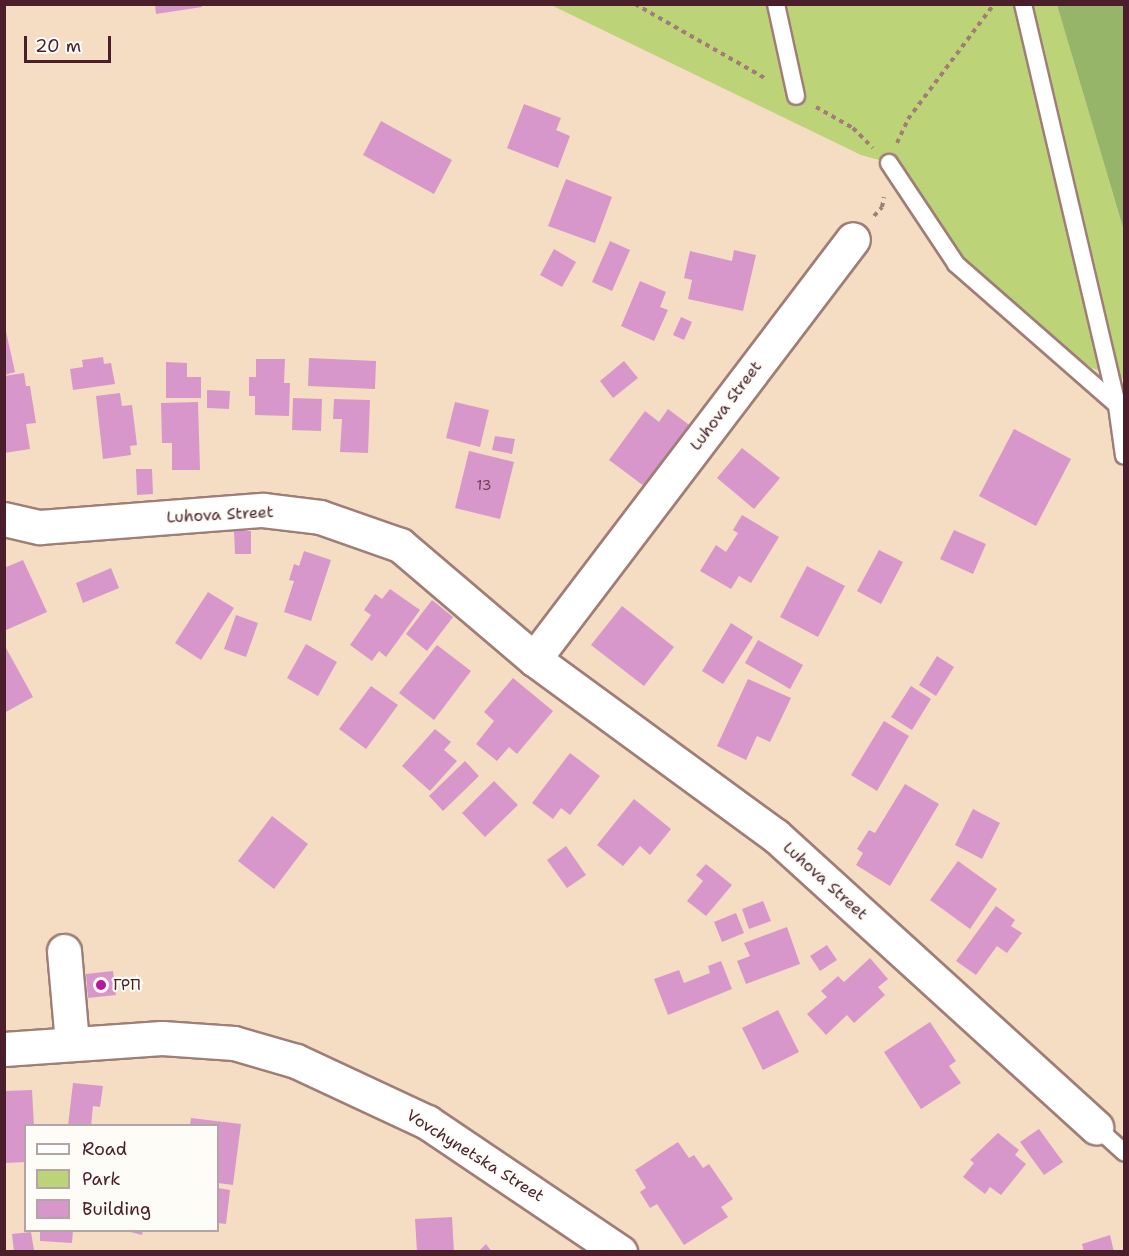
<!DOCTYPE html>
<meta charset="utf-8">
<style>
body{margin:0}
#map{position:relative;width:1129px;height:1256px;overflow:hidden;background:#f5ddc3;font-family:"Shantell Sans",sans-serif}
div>[style]{position:absolute}
[style*='--x']{left:calc(var(--x)*1px);top:calc(var(--y)*1px);width:calc(var(--w)*1px);rotate:calc(var(--a)*1deg)}
.green>*{inset:0;background:#bdd377}
.forest>*{inset:0;background:#96b568}
.building>*{inset:0;background:#d897ca}
.path>*{height:4px;margin-top:-2px;transform-origin:0;background:repeating-linear-gradient(90deg,#a07e77 0 4.5px,transparent 0 9px)}
.roads{filter:drop-shadow(2px 0 #a07e77) drop-shadow(-2px 0 #a07e77) drop-shadow(0 2px #a07e77) drop-shadow(0 -2px #a07e77)}
.service>*{height:16px;margin:-8px;padding:0 8px;transform-origin:8px;border-radius:8px;background:#fff}
.minor>*{height:33px;margin:-16.5px;padding:0 16.5px;transform-origin:16.5px;border-radius:16.5px;background:#fff}
.tertiary>*{height:33px;margin:-16.5px;padding:0 16.5px;transform-origin:16.5px;border-radius:16.5px;background:#fff}
.dots>*{width:16px;height:16px;translate:-50% -50%;box-sizing:border-box;border:3px solid #fdfcf7;border-radius:50%}
span{translate:-50% -50%;white-space:nowrap;text-align:center;line-height:1.15;-webkit-text-stroke:4.5px #fdfcf7;paint-order:stroke}
.number-label{font-size:14px;color:#6e3d53}
.number-label span{-webkit-text-stroke-width:0}
.street-label{font-size:16px;color:#4a1f2b}
.poi-label{font-size:16px;color:#4a1f2b}
.left{translate:0 -50%;text-align:left}
.frame{position:absolute;inset:0;border:6px solid #4a1f2b;pointer-events:none}
.legend{position:absolute;left:24px;top:1124px;width:195px;height:108px;box-sizing:border-box;background:#fdfcf7;border:2px solid #b5a4a5;margin:0;padding:8px 10px;list-style:none;font-size:18px;color:#4a1f2b}
.legend li{display:flex;align-items:center;gap:12px;height:30px}
.legend b{width:30px;border:2px solid #b5a4a5}
.scale{position:absolute;left:24px;top:36px;width:87px;height:27px;box-sizing:border-box;border:3px solid #4a1f2b;border-top:0;padding-left:8px;font-size:18px;line-height:21px;white-space:nowrap;color:#4a1f2b;-webkit-text-stroke:4px #fdfcf7;paint-order:stroke}
</style>
<div id="map">
<div class="green">
<i style="clip-path:polygon(551px 5px,1057px 5px,1124px 231px,1124px 379px,1092px 368px,985px 285px,894px 164px,861px 155px)"></i>
</div>
<div class="forest">
<i style="clip-path:polygon(1057px 5px,1124px 5px,1124px 231px)"></i>
</div>
<div class="building">
<i style="clip-path:polygon(155px 4px,201px 4px,202px 7px,156px 14px)"></i>
<i style="clip-path:polygon(524px 104px,561px 118px,556px 130px,570px 136px,558px 168px,507px 148px)"></i>
<i style="clip-path:polygon(381px 121px,452px 160px,434px 194px,363px 155px)"></i>
<i style="clip-path:polygon(566px 179px,612px 197px,595px 243px,548px 226px)"></i>
<i style="clip-path:polygon(610px 241px,630px 250px,612px 291px,592px 282px)"></i>
<i style="clip-path:polygon(554px 249px,576px 262px,562px 287px,540px 275px)"></i>
<i style="clip-path:polygon(734px 250px,756px 255px,743px 311px,688px 299px,692px 280px,684px 278px,690px 251px,732px 261px)"></i>
<i style="clip-path:polygon(640px 281px,666px 292px,660px 307px,668px 310px,654px 341px,621px 326px)"></i>
<i style="clip-path:polygon(681px 317px,692px 322px,684px 340px,673px 335px)"></i>
<i style="clip-path:polygon(5px 327px,15px 372px,5px 375px)"></i>
<i style="clip-path:polygon(103px 357px,104px 364px,111px 363px,115px 384px,73px 390px,70px 369px,83px 367px,82px 360px)"></i>
<i style="clip-path:polygon(309px 358px,376px 361px,375px 389px,308px 386px)"></i>
<i style="clip-path:polygon(256px 359px,285px 359px,284px 383px,290px 383px,289px 416px,255px 415px,255px 396px,249px 396px,249px 377px,256px 377px)"></i>
<i style="clip-path:polygon(624px 361px,638px 378px,613px 398px,600px 381px)"></i>
<i style="clip-path:polygon(166px 362px,187px 363px,187px 377px,201px 377px,201px 398px,166px 398px)"></i>
<i style="clip-path:polygon(24px 373px,26px 386px,30px 386px,36px 423px,26px 424px,30px 449px,4px 453px,4px 376px)"></i>
<i style="clip-path:polygon(207px 390px,230px 391px,229px 409px,207px 408px)"></i>
<i style="clip-path:polygon(120px 393px,122px 406px,132px 405px,137px 445px,130px 446px,131px 455px,103px 459px,96px 396px)"></i>
<i style="clip-path:polygon(293px 398px,322px 399px,321px 431px,292px 430px)"></i>
<i style="clip-path:polygon(334px 399px,370px 400px,368px 453px,340px 452px,342px 419px,333px 419px)"></i>
<i style="clip-path:polygon(198px 402px,200px 470px,172px 470px,172px 443px,162px 443px,161px 403px)"></i>
<i style="clip-path:polygon(455px 402px,489px 410px,480px 447px,446px 438px)"></i>
<i style="clip-path:polygon(668px 409px,692px 427px,648px 489px,609px 460px,645px 411px,659px 422px)"></i>
<i style="clip-path:polygon(1014px 429px,1071px 459px,1036px 526px,979px 496px)"></i>
<i style="clip-path:polygon(495px 436px,515px 439px,512px 454px,492px 450px)"></i>
<i style="clip-path:polygon(742px 448px,780px 478px,754px 509px,717px 478px)"></i>
<i style="clip-path:polygon(469px 451px,514px 462px,500px 519px,455px 508px)"></i>
<i style="clip-path:polygon(136px 469px,152px 469px,153px 494px,137px 495px)"></i>
<i style="clip-path:polygon(742px 515px,779px 537px,751px 583px,739px 576px,731px 589px,700px 571px,716px 545px,726px 552px,738px 533px,733px 530px)"></i>
<i style="clip-path:polygon(954px 530px,986px 544px,973px 574px,940px 559px)"></i>
<i style="clip-path:polygon(234px 531px,251px 531px,251px 554px,235px 554px)"></i>
<i style="clip-path:polygon(879px 550px,903px 562px,881px 604px,857px 591px)"></i>
<i style="clip-path:polygon(304px 551px,331px 560px,311px 621px,284px 612px,294px 581px,289px 580px,294px 564px,299px 566px)"></i>
<i style="clip-path:polygon(23px 560px,47px 612px,4px 631px,4px 568px)"></i>
<i style="clip-path:polygon(807px 566px,845px 586px,818px 637px,780px 617px)"></i>
<i style="clip-path:polygon(111px 568px,119px 588px,83px 603px,76px 583px)"></i>
<i style="clip-path:polygon(390px 589px,420px 610px,386px 657px,379px 651px,372px 661px,350px 645px,371px 615px,364px 610px,375px 594px,382px 599px)"></i>
<i style="clip-path:polygon(208px 592px,234px 608px,201px 660px,175px 643px)"></i>
<i style="clip-path:polygon(432px 600px,453px 617px,427px 651px,406px 634px)"></i>
<i style="clip-path:polygon(622px 606px,674px 647px,644px 686px,591px 645px)"></i>
<i style="clip-path:polygon(236px 615px,258px 623px,246px 657px,224px 649px)"></i>
<i style="clip-path:polygon(731px 623px,753px 637px,723px 684px,702px 671px)"></i>
<i style="clip-path:polygon(758px 640px,803px 665px,790px 689px,745px 663px)"></i>
<i style="clip-path:polygon(306px 644px,337px 662px,318px 696px,287px 678px)"></i>
<i style="clip-path:polygon(437px 645px,471px 671px,434px 720px,399px 693px)"></i>
<i style="clip-path:polygon(6px 648px,33px 697px,4px 713px,4px 649px)"></i>
<i style="clip-path:polygon(937px 656px,954px 667px,936px 696px,919px 685px)"></i>
<i style="clip-path:polygon(513px 678px,553px 711px,517px 754px,509px 747px,497px 761px,476px 744px,494px 721px,484px 712px)"></i>
<i style="clip-path:polygon(748px 679px,791px 698px,770px 742px,757px 736px,746px 760px,717px 746px)"></i>
<i style="clip-path:polygon(371px 686px,398px 705px,366px 749px,339px 729px)"></i>
<i style="clip-path:polygon(911px 686px,931px 699px,912px 730px,891px 717px)"></i>
<i style="clip-path:polygon(884px 721px,909px 736px,877px 791px,851px 775px)"></i>
<i style="clip-path:polygon(435px 729px,451px 742px,444px 750px,457px 761px,430px 791px,402px 766px)"></i>
<i style="clip-path:polygon(570px 753px,600px 776px,570px 815px,561px 808px,553px 819px,532px 803px)"></i>
<i style="clip-path:polygon(465px 761px,479px 776px,443px 811px,429px 796px)"></i>
<i style="clip-path:polygon(494px 781px,518px 805px,485px 837px,462px 813px)"></i>
<i style="clip-path:polygon(905px 784px,939px 804px,890px 886px,856px 865px,863px 853px,857px 849px,869px 830px,875px 833px)"></i>
<i style="clip-path:polygon(634px 799px,671px 829px,650px 855px,640px 846px,623px 866px,597px 845px)"></i>
<i style="clip-path:polygon(973px 809px,1000px 823px,982px 859px,955px 845px)"></i>
<i style="clip-path:polygon(272px 816px,308px 844px,274px 889px,238px 861px)"></i>
<i style="clip-path:polygon(566px 846px,586px 875px,567px 888px,547px 860px)"></i>
<i style="clip-path:polygon(958px 861px,997px 889px,970px 929px,930px 900px)"></i>
<i style="clip-path:polygon(706px 864px,732px 885px,706px 916px,687px 901px,703px 881px,696px 875px)"></i>
<i style="clip-path:polygon(763px 901px,771px 921px,749px 929px,742px 909px)"></i>
<i style="clip-path:polygon(996px 906px,1015px 920px,1011px 926px,1022px 933px,1007px 953px,997px 946px,976px 975px,956px 961px)"></i>
<i style="clip-path:polygon(736px 913px,744px 933px,722px 942px,714px 922px)"></i>
<i style="clip-path:polygon(787px 927px,800px 964px,746px 984px,737px 961px,750px 956px,744px 943px)"></i>
<i style="clip-path:polygon(827px 945px,837px 960px,820px 971px,810px 956px)"></i>
<i style="clip-path:polygon(870px 958px,888px 979px,878px 987px,885px 995px,854px 1023px,847px 1015px,826px 1035px,807px 1014px,827px 997px,821px 991px,838px 976px,844px 982px)"></i>
<i style="clip-path:polygon(721px 961px,732px 989px,668px 1015px,654px 979px,679px 970px,684px 983px,710px 973px,708px 966px)"></i>
<i style="clip-path:polygon(113px 971px,116px 995px,88px 998px,86px 974px)"></i>
<i style="clip-path:polygon(778px 1010px,799px 1052px,763px 1070px,742px 1028px)"></i>
<i style="clip-path:polygon(930px 1022px,956px 1061px,949px 1066px,961px 1083px,921px 1109px,884px 1052px)"></i>
<i style="clip-path:polygon(73px 1083px,103px 1086px,100px 1107px,93px 1106px,91px 1126px,68px 1126px)"></i>
<i style="clip-path:polygon(32px 1090px,34px 1126px,26px 1126px,26px 1162px,4px 1163px,4px 1091px)"></i>
<i style="clip-path:polygon(191px 1118px,241px 1124px,233px 1185px,218px 1183px,218px 1126px,190px 1126px)"></i>
<i style="clip-path:polygon(1039px 1129px,1063px 1162px,1044px 1175px,1020px 1142px)"></i>
<i style="clip-path:polygon(998px 1133px,1019px 1150px,1015px 1155px,1026px 1164px,1001px 1195px,990px 1187px,985px 1194px,963px 1177px,974px 1163px,970px 1160px)"></i>
<i style="clip-path:polygon(678px 1142px,689px 1158px,694px 1155px,703px 1168px,709px 1164px,733px 1199px,721px 1207px,728px 1217px,684px 1245px,657px 1204px,650px 1208px,640px 1192px,646px 1188px,635px 1170px)"></i>
<i style="clip-path:polygon(218px 1188px,230px 1190px,226px 1224px,218px 1223px)"></i>
<i style="clip-path:polygon(452px 1217px,454px 1252px,417px 1252px,415px 1219px)"></i>
<i style="clip-path:polygon(40px 1230px,73px 1230px,72px 1243px,40px 1241px)"></i>
<i style="clip-path:polygon(123px 1230px,143px 1230px,142px 1235px)"></i>
<i style="clip-path:polygon(31px 1232px,34px 1250px,14px 1252px,12px 1234px)"></i>
<i style="clip-path:polygon(1110px 1235px,1114px 1252px,1084px 1252px,1082px 1244px)"></i>
<i style="clip-path:polygon(486px 1244px,492px 1252px,478px 1252px)"></i>
</div>
<div class="path">
<i style="--x:635;--y:4;--w:153;--a:29.7"></i>
<i style="--x:816;--y:107;--w:43;--a:29.6"></i>
<i style="--x:853;--y:128;--w:28;--a:45"></i>
<i style="--x:897;--y:143;--w:26;--a:-65"></i>
<i style="--x:908;--y:119;--w:144;--a:-53.2"></i>
<i style="--x:874;--y:216;--w:12;--a:-48"></i>
<i style="--x:882;--y:207;--w:10;--a:-79"></i>
<i style="--x:4;--y:1237;--w:2;--a:0"></i>
</div>
<div class="roads">
<div class="service">
<i style="--x:776;--y:4;--w:94;--a:77.7"></i>
<i style="--x:1023;--y:4;--w:413;--a:76.8"></i>
<i style="--x:1117;--y:406;--w:50;--a:82"></i>
<i style="--x:889;--y:163;--w:121;--a:56.4"></i>
<i style="--x:956;--y:264;--w:214;--a:41.2"></i>
<i style="--x:1096;--y:1127;--w:38;--a:42"></i>
</div>
<div class="minor">
<i style="--x:4;--y:519;--w:37;--a:13"></i>
<i style="--x:40;--y:527;--w:224;--a:-4.4"></i>
<i style="--x:263;--y:510;--w:57;--a:7"></i>
<i style="--x:320;--y:517;--w:85;--a:19.3"></i>
<i style="--x:400;--y:545;--w:176;--a:40.4"></i>
<i style="--x:534;--y:659;--w:300;--a:36.2"></i>
<i style="--x:776;--y:836;--w:433;--a:42.3"></i>
<i style="--x:534;--y:659;--w:527;--a:-52.78"></i>
<i style="--x:64;--y:951;--w:91;--a:85"></i>
</div>
<div class="tertiary">
<i style="--x:4;--y:1049;--w:158;--a:-4"></i>
<i style="--x:162;--y:1038;--w:72;--a:4"></i>
<i style="--x:234;--y:1043;--w:65;--a:16.2"></i>
<i style="--x:296;--y:1061;--w:145;--a:25"></i>
<i style="--x:427;--y:1122;--w:233;--a:34"></i>
</div>
</div>
<div class="dots">
<i style="left:101px;top:985px;background:#b5179e"></i>
</div>
<div class="number-label">
<span style="left:484px;top:485px">13</span>
</div>
<div class="street-label">
<span style="left:726px;top:406px;rotate:-53deg">Luhova Street</span>
<span style="left:220px;top:515px;rotate:-3deg">Luhova Street</span>
<span style="left:825px;top:881px;rotate:42deg">Luhova Street</span>
<span style="left:475px;top:1156px;rotate:32deg">Vovchynetska Street</span>
</div>
<div class="poi-label">
<span class="left" style="left:113px;top:985px">ГРП</span>
</div>
<div class="frame"></div>
<ul class="legend">
<li><b style="height:8px;background:#fff"></b>Road</li>
<li><b style="height:16px;background:#bdd377"></b>Park</li>
<li><b style="height:16px;background:#d897ca"></b>Building</li>
</ul>
<div class="scale">20 m</div>
</div>
